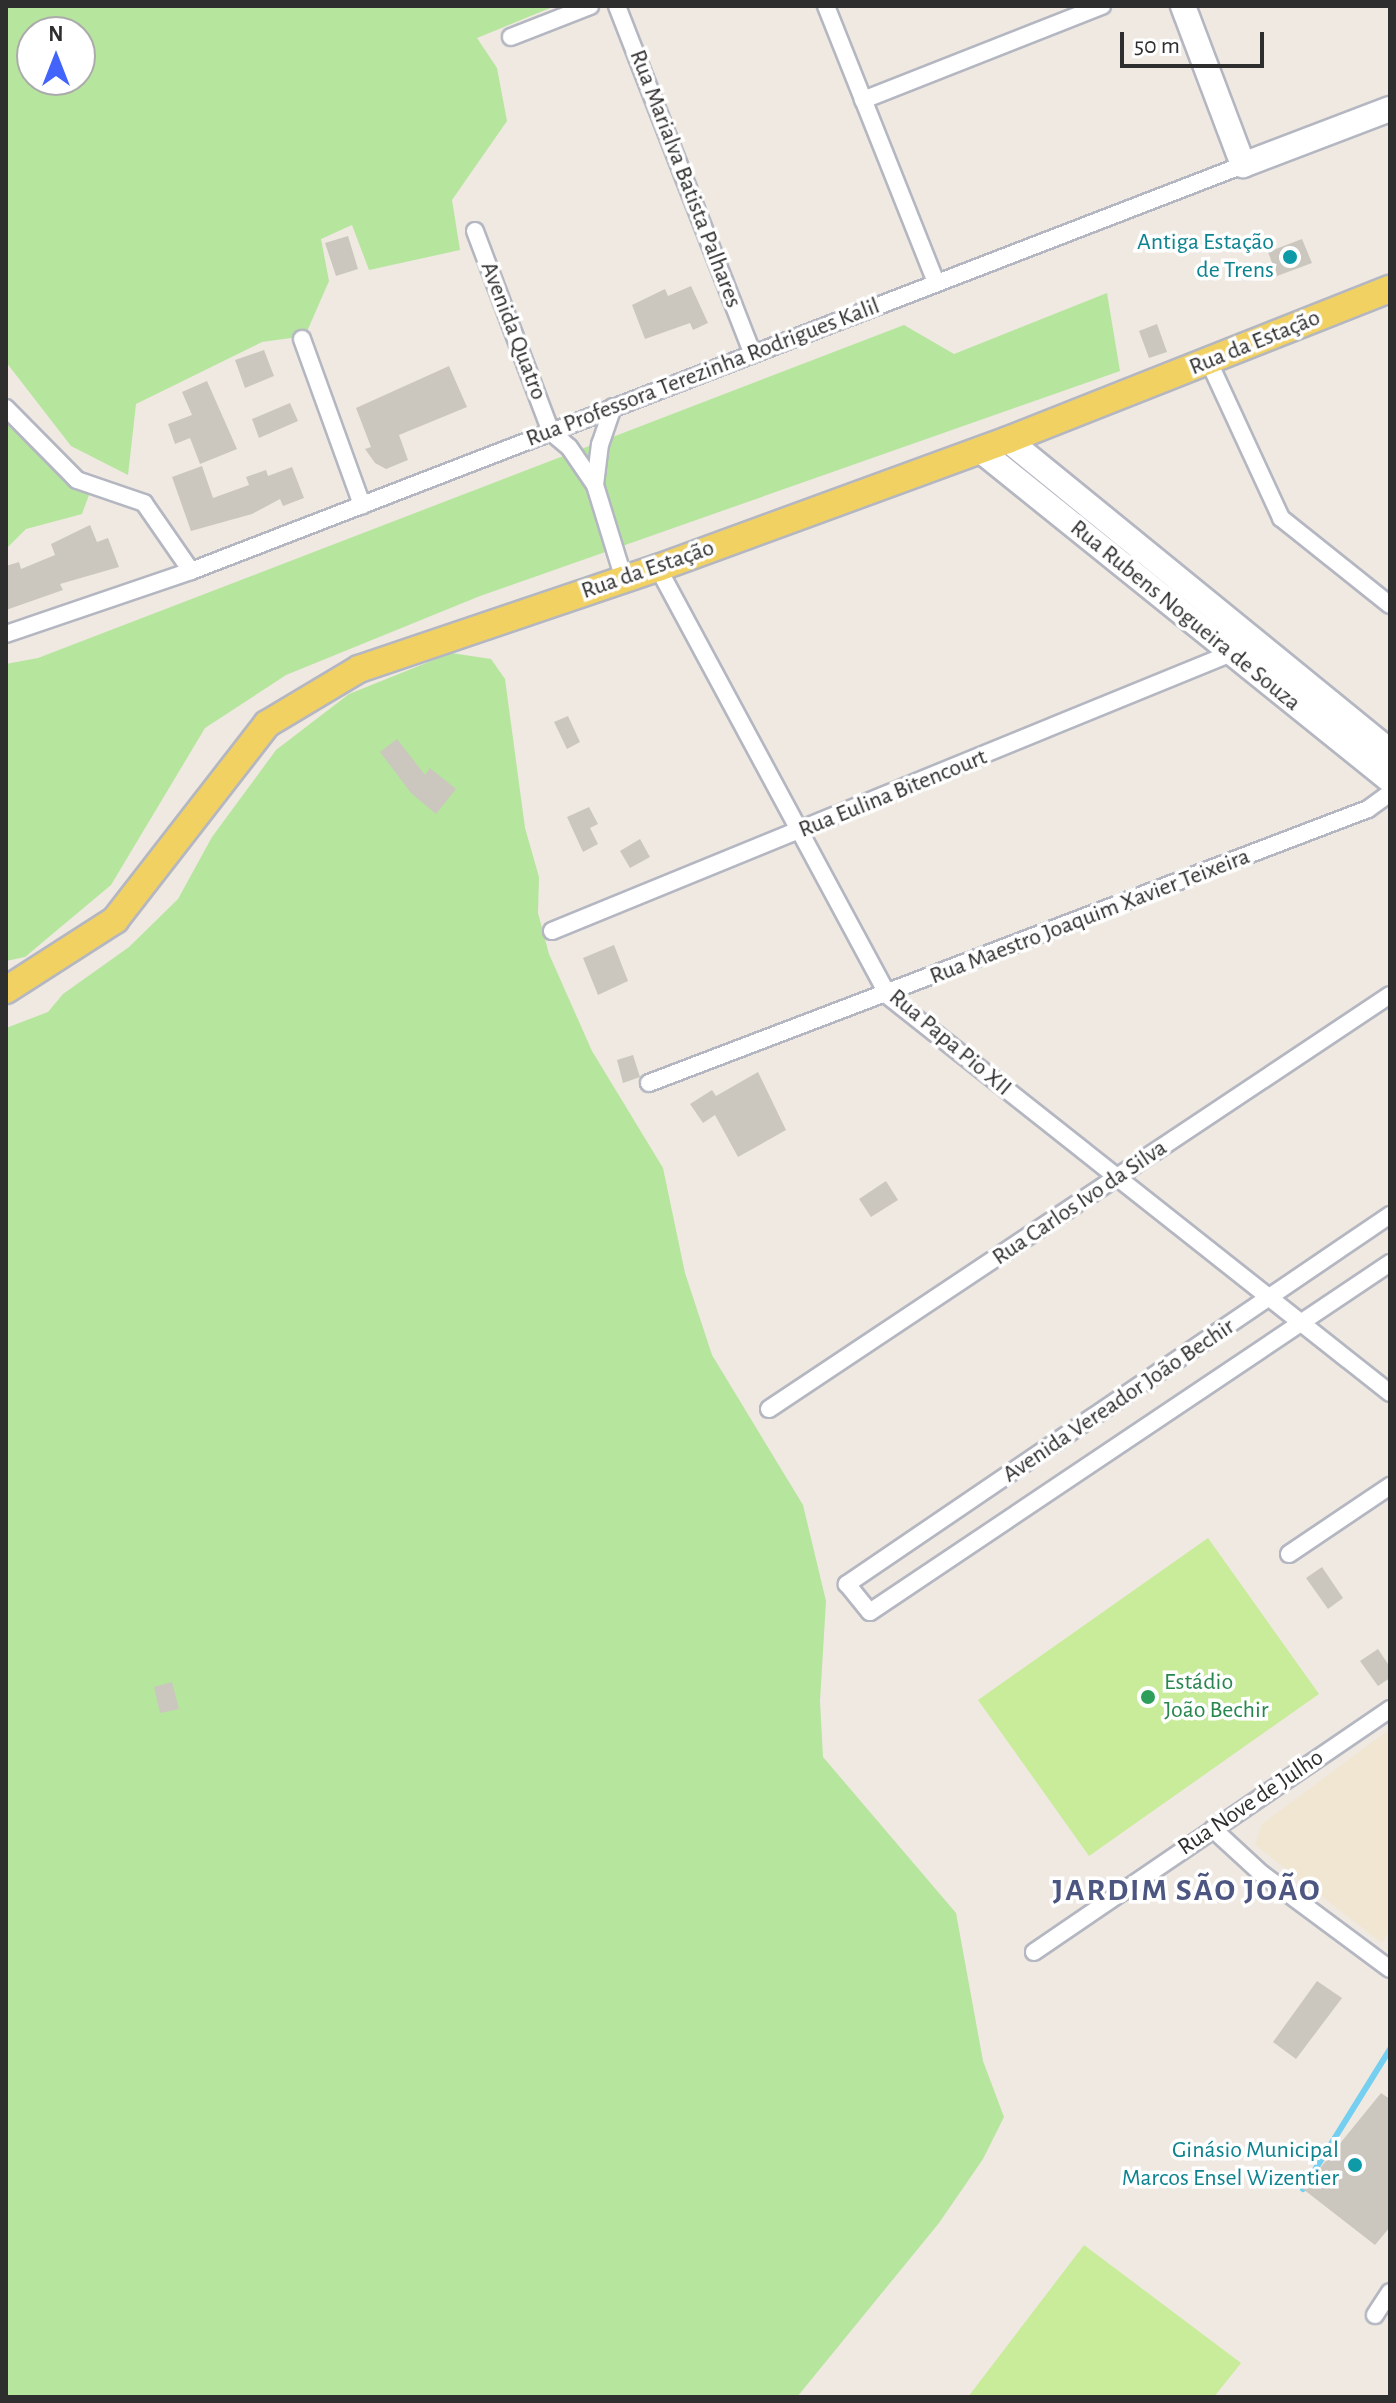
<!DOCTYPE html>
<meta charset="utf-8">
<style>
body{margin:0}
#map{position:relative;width:1396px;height:2403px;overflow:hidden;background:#efe9e1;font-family:"Alegreya Sans",sans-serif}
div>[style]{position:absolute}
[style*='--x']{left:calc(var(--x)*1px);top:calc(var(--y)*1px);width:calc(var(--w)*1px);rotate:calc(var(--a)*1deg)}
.education>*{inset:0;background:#f0e6d1}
.green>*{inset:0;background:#b6e59e}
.pitch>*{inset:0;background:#c9ec9a}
.stream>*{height:6px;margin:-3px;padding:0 3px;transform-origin:3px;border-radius:3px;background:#75cff0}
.building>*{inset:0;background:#cbc7bf}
.roads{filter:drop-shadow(2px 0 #b4b7c1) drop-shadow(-2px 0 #b4b7c1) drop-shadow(0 2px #b4b7c1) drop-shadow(0 -2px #b4b7c1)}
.street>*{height:16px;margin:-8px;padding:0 8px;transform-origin:8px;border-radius:8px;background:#fff}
.secondary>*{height:24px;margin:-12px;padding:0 12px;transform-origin:12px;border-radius:12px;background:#fff}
.primary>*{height:26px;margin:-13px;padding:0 13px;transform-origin:13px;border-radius:13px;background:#f2d163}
.dots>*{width:22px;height:22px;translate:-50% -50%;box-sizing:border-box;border:4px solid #fff;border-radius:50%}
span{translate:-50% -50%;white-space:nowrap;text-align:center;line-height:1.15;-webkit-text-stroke:7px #fff;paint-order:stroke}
.street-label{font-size:24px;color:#2e2e2e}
.culture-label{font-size:24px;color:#0d838f}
.right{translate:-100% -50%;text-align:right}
.leisure-label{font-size:24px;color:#27864d}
.left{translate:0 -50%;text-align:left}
.district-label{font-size:32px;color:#4d5680;font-weight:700;letter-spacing:2px}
.frame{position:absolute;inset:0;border:8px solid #2e2e2e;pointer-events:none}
.north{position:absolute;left:16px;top:16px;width:80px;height:80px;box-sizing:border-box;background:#fff;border:2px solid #ababab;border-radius:50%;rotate:0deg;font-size:22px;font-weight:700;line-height:32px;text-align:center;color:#2e2e2e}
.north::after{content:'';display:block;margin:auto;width:28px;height:36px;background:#4264fb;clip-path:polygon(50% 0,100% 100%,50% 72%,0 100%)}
.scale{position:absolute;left:1120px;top:32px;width:144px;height:36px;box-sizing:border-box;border:4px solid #2e2e2e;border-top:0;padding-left:10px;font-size:24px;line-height:28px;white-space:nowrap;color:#2e2e2e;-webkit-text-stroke:6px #fff;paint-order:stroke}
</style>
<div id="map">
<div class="education">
<i style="clip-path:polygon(1390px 1729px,1390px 1929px,1382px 1943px,1255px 1845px,1262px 1824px)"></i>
</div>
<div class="green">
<i style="clip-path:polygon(evenodd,6px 6px,555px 6px,477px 38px,497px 68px,507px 121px,452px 200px,460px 250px,369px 270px,352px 225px,321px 239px,329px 281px,305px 336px,262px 342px,136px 404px,128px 475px,71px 446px,6px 362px,6px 6px,32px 32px,80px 32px,80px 80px,32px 80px,32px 32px)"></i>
<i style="clip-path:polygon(1107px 293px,1120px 371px,480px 596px,286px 675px,205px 728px,111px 885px,25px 957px,6px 961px,6px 664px,38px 658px,904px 325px,954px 354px)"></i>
<i style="clip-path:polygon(6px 420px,89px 495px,82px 514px,26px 529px,6px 549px)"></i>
<i style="clip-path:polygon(451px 653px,491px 659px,505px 679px,525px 828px,539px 877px,538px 913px,549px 954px,592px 1051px,663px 1168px,685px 1273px,712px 1355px,803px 1505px,826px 1601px,820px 1701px,823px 1757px,956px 1913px,983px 2061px,1004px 2117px,983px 2159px,939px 2223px,797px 2397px,6px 2397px,6px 1028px,48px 1012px,63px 994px,129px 947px,178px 899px,212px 837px,276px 750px,349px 694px)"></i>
</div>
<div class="pitch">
<i style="clip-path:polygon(1208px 1538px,1319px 1694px,1089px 1856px,978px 1700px)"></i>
<i style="clip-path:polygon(1084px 2245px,1241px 2363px,1214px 2397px,968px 2397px)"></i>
</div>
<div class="stream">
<i style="--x:1303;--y:2189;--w:165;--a:-58.1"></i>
</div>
<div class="building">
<i style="clip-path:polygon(348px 236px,358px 269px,336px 276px,325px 243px)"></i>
<i style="clip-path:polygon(1302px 239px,1312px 263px,1277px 276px,1268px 252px)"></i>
<i style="clip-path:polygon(691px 286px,708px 323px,693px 330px,690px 323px,645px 339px,632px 305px,665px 289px,668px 296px)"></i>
<i style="clip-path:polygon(1157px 324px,1167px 352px,1149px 358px,1139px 331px)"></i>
<i style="clip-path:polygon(264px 350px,274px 376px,245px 388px,235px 360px)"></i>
<i style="clip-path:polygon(449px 366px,467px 407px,399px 435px,408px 460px,386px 469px,375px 463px,365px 449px,371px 447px,356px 408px)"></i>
<i style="clip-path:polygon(207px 381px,237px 449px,200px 464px,190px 438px,175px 444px,168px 424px,192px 415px,182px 392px)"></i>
<i style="clip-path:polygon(290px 403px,298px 421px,259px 438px,252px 419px)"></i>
<i style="clip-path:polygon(202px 466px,213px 498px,249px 485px,246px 477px,266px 470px,268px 476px,292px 467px,304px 498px,283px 506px,280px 499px,252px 514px,191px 531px,172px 477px)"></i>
<i style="clip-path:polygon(90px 525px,97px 542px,108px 538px,119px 567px,60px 584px,63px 590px,6px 610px,6px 566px,19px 562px,21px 569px,55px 555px,51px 544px)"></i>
<i style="clip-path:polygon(568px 716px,580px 742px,567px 749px,554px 722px)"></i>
<i style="clip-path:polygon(397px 739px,425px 775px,430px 768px,456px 789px,436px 814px,411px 793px,380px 752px)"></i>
<i style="clip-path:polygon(589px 807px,598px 824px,590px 828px,598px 844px,583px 852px,567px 817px)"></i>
<i style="clip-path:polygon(640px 839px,650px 857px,630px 868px,620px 851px)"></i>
<i style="clip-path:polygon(614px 945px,628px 981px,598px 995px,583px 958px)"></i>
<i style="clip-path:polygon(633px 1055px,640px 1077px,623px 1083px,617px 1060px)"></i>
<i style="clip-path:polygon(758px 1072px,786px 1130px,738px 1157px,715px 1115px,703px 1123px,690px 1104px,712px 1090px,716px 1096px)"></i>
<i style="clip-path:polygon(886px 1181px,898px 1200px,871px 1217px,859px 1199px)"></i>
<i style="clip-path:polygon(1322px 1567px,1343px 1598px,1328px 1609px,1306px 1578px)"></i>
<i style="clip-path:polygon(1378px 1649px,1390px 1667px,1390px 1678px,1378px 1686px,1360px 1661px)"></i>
<i style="clip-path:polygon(172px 1682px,179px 1709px,160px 1713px,154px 1687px)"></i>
<i style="clip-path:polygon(1317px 1981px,1342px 1998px,1296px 2059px,1273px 2042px)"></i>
<i style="clip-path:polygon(1381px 2093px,1390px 2099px,1390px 2227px,1375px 2245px,1303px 2189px)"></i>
</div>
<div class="roads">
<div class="street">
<i style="--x:617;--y:6;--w:371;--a:68.7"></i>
<i style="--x:826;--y:6;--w:298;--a:68.3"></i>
<i style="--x:511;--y:37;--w:85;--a:-21.4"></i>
<i style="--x:863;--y:100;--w:257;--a:-21.5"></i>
<i style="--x:475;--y:231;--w:215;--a:69.3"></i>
<i style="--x:551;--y:432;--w:23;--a:40"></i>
<i style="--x:569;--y:447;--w:46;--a:55.6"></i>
<i style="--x:302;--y:339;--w:177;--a:70.1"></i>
<i style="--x:1209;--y:362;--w:172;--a:65.2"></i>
<i style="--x:1281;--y:518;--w:139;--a:38.6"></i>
<i style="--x:613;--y:407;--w:39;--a:109"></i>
<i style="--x:600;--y:444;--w:41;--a:97"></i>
<i style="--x:595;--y:485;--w:98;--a:72.9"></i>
<i style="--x:6;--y:408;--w:101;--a:45.4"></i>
<i style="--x:77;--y:480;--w:71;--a:18.9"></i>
<i style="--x:144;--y:503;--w:83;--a:55.3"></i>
<i style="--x:658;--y:568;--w:486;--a:61.7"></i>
<i style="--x:888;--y:996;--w:640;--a:38.34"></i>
<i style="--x:6;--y:634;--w:195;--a:-18.8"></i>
<i style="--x:191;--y:571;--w:1128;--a:-21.1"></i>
<i style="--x:552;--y:931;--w:742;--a:-22.25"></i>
<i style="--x:649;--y:1083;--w:769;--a:-20.86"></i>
<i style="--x:1368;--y:809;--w:27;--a:-36"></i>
<i style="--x:1390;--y:1215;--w:657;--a:145.8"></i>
<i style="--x:847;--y:1584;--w:36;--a:51"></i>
<i style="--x:870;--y:1612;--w:626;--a:-33.87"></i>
<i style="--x:769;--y:1409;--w:746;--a:-33.69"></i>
<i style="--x:1289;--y:1554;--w:122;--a:-34"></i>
<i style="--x:1213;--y:1829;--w:67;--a:42.6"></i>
<i style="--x:1262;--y:1874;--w:159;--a:36.6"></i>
<i style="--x:1034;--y:1952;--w:431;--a:-34.3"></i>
<i style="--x:1375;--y:2315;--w:27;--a:-57"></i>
</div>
<div class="secondary">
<i style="--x:1183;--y:6;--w:170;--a:69.3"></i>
<i style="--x:1243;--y:165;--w:157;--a:-20.9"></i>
<i style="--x:1008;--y:440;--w:493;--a:39.2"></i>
<i style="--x:980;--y:450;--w:526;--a:38.83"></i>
</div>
<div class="primary">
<i style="--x:6;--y:990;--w:130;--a:-32.7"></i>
<i style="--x:115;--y:920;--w:248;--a:-52.2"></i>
<i style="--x:267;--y:724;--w:107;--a:-30.9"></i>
<i style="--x:359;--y:669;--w:316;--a:-18.7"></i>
<i style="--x:658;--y:568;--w:373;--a:-20.1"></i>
<i style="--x:1008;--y:440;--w:411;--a:-21.6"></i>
</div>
</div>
<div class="dots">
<i style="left:1290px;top:257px;background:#0f9aa8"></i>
<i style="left:1148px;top:1697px;background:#2e9e5b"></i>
<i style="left:1355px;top:2165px;background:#0f9aa8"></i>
</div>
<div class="street-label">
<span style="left:685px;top:179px;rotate:69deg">Rua Marialva Batista Palhares</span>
<span style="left:513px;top:331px;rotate:69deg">Avenida Quatro</span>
<span style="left:1255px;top:343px;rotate:-22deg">Rua da Estação</span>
<span style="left:703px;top:373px;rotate:-21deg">Rua Professora Terezinha Rodrigues Kalil</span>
<span style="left:648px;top:570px;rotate:-19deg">Rua da Estação</span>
<span style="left:1185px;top:616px;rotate:39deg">Rua Rubens Nogueira de Souza</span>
<span style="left:893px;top:794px;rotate:-22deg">Rua Eulina Bitencourt</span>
<span style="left:1090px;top:917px;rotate:-21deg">Rua Maestro Joaquim Xavier Teixeira</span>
<span style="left:950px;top:1043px;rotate:40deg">Rua Papa Pio XII</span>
<span style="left:1080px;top:1203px;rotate:-34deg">Rua Carlos Ivo da Silva</span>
<span style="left:1119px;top:1401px;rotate:-34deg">Avenida Vereador João Bechir</span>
<span style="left:1251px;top:1803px;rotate:-34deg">Rua Nove de Julho</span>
</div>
<div class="culture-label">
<span class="right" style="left:1274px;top:257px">Antiga Estação<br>de Trens</span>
<span class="right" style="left:1339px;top:2165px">Ginásio Municipal<br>Marcos Ensel Wizentier</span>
</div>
<div class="leisure-label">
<span class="left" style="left:1164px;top:1697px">Estádio<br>João Bechir</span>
</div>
<div class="district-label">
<span style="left:1187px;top:1890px">JARDIM SÃO JOÃO</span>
</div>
<div class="frame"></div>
<div class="north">N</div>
<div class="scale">50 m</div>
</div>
